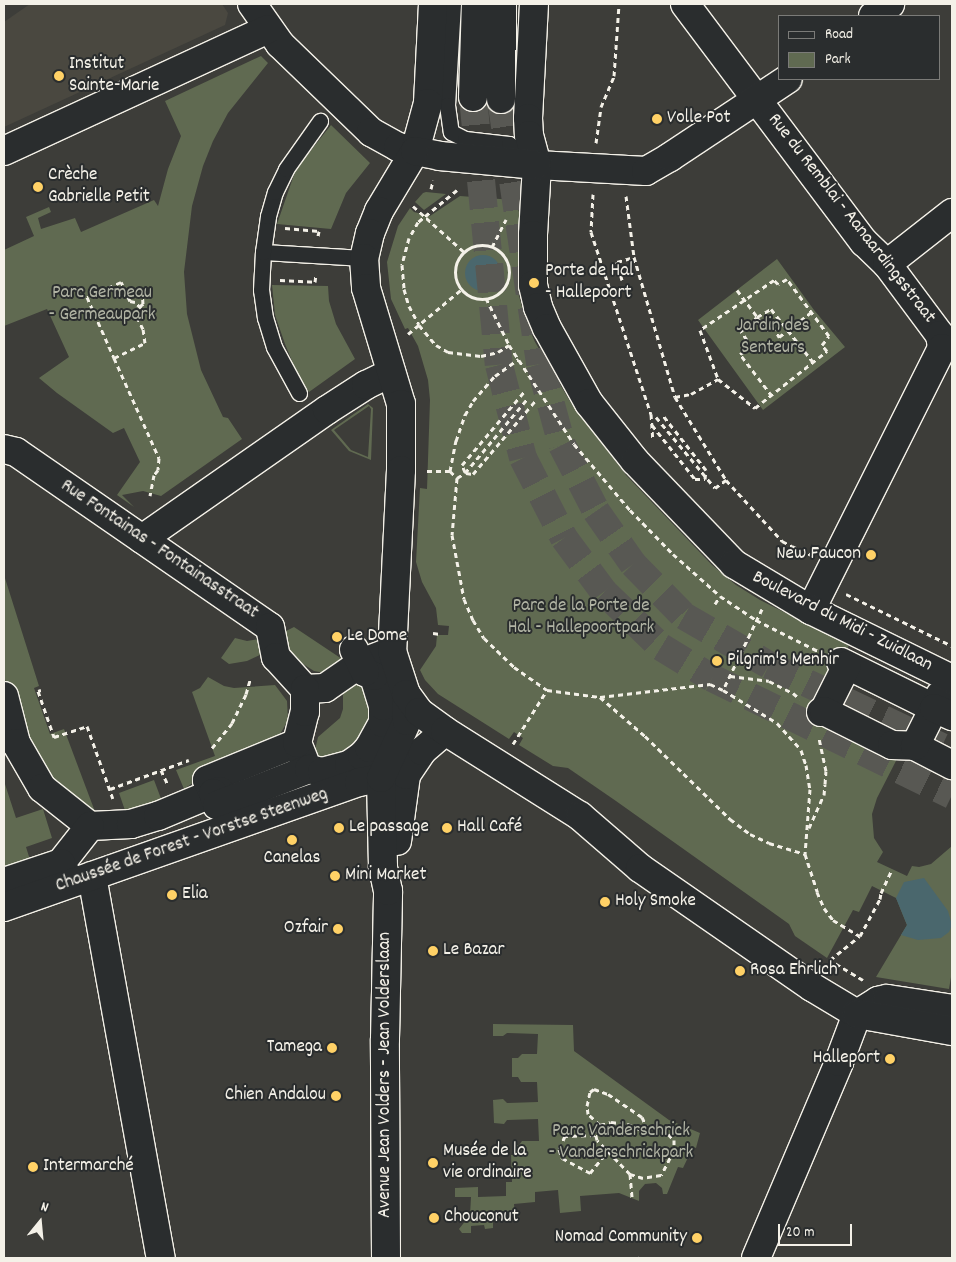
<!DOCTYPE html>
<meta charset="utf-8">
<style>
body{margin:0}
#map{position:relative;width:956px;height:1262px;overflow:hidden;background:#3d3d39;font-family:Dekko,sans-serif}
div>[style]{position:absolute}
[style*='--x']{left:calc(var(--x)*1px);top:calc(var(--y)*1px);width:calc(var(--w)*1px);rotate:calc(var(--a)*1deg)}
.built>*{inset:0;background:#4a4840}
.green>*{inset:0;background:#606a51}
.water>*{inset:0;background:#4a676d}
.round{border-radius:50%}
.highway-tunnel>*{height:28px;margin-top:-14px;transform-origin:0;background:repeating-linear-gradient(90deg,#585853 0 28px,transparent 0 42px)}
.path>*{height:3px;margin-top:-1.5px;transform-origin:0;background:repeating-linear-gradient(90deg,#f4f1e8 0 5px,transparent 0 9px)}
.path>.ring{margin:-1.5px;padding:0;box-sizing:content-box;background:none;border:3px solid #f4f1e8;border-radius:50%}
.roads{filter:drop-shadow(1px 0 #f4f1e8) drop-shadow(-1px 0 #f4f1e8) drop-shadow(0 1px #f4f1e8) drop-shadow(0 -1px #f4f1e8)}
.lane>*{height:15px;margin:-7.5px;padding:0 7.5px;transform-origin:7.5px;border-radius:7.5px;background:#2a2d2e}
.street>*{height:28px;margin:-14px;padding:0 14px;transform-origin:14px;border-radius:14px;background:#2a2d2e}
.secondary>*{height:28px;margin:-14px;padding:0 14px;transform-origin:14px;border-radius:14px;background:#2a2d2e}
.primary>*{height:28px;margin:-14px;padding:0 14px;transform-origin:14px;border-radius:14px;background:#2a2d2e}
.highway>*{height:28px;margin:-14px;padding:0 14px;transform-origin:14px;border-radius:14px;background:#2a2d2e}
.dots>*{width:14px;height:14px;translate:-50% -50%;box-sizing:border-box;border:2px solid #2a2d2e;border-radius:50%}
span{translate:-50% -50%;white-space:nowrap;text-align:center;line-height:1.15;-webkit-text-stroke:4px #2a2d2e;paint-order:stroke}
.poi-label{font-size:19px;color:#f4f1e8}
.left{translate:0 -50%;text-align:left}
.right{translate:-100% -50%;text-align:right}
.street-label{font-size:19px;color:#f4f1e8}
.park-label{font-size:19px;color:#b1b4a4}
.frame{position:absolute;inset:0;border:5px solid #f4f1e8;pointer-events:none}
.legend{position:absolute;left:778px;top:15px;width:162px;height:65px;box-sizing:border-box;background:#2a2d2e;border:1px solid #7b7b78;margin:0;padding:6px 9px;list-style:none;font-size:15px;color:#f4f1e8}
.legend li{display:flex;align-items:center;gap:10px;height:25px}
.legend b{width:25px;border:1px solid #7b7b78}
.north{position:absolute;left:15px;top:1197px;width:50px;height:50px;-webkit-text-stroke:4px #2a2d2e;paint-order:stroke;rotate:17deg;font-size:14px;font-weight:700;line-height:20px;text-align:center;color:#f4f1e8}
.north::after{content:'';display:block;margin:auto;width:18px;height:22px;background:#f4f1e8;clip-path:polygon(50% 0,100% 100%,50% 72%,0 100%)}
.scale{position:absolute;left:778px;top:1224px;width:74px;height:22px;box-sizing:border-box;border:2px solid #f4f1e8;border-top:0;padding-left:6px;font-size:15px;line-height:18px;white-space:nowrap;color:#f4f1e8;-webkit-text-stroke:4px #2a2d2e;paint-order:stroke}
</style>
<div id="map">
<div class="built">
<i style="clip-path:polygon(30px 4px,222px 4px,228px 13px,225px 25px,4px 127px,4px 22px)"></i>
</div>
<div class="green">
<i style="clip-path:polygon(261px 56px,268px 63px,228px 113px,213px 141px,203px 166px,192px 206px,184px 272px,187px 314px,201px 370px,223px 417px,228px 418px,242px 439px,161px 496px,143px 491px,122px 495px,134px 507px,117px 495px,140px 462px,124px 428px,113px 433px,57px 393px,39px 378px,69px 357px,47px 309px,4px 326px,4px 250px,34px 236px,26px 217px,49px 207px,51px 212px,38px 218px,41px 229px,75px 218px,81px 232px,154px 200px,158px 206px,168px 169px,181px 136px,165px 101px)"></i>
<i style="clip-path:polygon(331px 125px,370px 163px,346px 193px,331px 229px,277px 224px,296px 169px)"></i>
<i style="clip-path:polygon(423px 193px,426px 192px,446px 194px,424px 210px,415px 202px)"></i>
<i style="clip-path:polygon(460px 196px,515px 200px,520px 215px,517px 288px,525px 319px,535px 342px,571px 403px,626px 475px,712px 565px,736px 585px,760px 600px,849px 645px,819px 707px,898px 757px,877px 798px,872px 814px,874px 838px,883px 852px,877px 862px,907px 876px,912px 866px,919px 867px,931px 864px,952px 846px,952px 971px,949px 989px,876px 977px,907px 925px,896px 898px,872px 886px,859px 912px,853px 910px,827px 958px,795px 936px,789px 924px,616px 801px,568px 768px,553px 766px,519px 745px,523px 738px,514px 732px,509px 739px,438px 694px,425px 680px,420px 670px,436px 646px,437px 635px,448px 635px,449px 626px,438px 625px,436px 608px,422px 582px,416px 562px,420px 488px,427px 489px,430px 400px,428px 380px,418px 346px,408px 328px,405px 329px,391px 299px,387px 262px,398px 226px,410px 208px,414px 212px,430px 216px)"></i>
<i style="clip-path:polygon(777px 259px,814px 310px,845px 347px,763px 410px,698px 320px)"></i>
<i style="clip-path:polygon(272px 285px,328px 286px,329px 301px,336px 324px,355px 359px,309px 392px,297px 373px,285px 344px,275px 315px)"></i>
<i style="clip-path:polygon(evenodd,368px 404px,373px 408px,371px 460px,349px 451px,331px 430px,368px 404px,369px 406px,371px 409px,368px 457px,351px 450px,334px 430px,369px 406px)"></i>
<i style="clip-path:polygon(4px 575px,39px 686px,34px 688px,50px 734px,64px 729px,97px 817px,59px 791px,15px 721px,4px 675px)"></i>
<i style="clip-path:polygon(294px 627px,342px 659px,341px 662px,325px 673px,314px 671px,300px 662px,287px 648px,284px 632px)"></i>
<i style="clip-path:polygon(235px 638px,247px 641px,259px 639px,262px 654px,247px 661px,229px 664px,221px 658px)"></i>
<i style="clip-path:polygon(356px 674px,375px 697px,364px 747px,321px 762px,315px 750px,318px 737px,340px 718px,343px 709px,343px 695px,346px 685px)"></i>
<i style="clip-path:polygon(208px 677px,224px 686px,234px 688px,275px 685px,287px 701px,288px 720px,278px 738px,241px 750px,184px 789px,176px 770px,215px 756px,192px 692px,200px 688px)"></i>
<i style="clip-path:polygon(154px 780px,163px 804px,128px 819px,119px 793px)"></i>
<i style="clip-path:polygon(4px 781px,16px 818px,43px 809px,52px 838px,26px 847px,31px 863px,4px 872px)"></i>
<i style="clip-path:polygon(493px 1024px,573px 1025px,574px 1051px,669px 1120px,700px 1133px,696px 1148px,693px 1147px,683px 1168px,678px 1167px,667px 1194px,663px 1194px,662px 1188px,656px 1183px,645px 1184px,639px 1191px,639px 1201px,619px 1193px,580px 1196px,581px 1211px,560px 1213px,558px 1190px,535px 1192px,535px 1202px,514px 1204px,515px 1217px,493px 1220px,493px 1228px,485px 1229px,484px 1225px,471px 1226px,471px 1233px,462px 1233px,459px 1229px,470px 1215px,471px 1197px,455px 1197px,455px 1188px,478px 1187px,478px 1197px,506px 1196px,506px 1182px,512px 1182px,511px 1155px,514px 1155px,513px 1145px,519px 1145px,522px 1141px,539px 1141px,538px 1119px,507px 1120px,504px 1124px,494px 1123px,493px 1100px,503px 1099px,507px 1103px,538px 1102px,537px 1082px,521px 1082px,518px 1077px,512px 1077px,512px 1058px,518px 1058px,522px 1054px,537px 1054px,538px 1034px,507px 1033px,503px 1036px,493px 1036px)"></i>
</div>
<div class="water">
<i class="round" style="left:465px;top:255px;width:36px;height:36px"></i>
<i style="clip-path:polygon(924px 878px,948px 911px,952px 925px,949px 932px,941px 938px,918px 940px,901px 935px,907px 925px,896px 898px,904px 882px)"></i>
</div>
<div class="highway-tunnel">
<i style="--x:473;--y:97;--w:269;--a:84.5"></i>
<i style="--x:499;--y:365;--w:96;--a:75.5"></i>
<i style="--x:523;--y:458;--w:90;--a:62.9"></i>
<i style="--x:564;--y:538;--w:67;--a:53.5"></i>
<i style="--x:604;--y:592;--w:79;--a:44"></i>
<i style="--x:661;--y:647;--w:60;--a:31.3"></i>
<i style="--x:712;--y:678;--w:267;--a:26"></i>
<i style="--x:501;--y:99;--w:268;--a:81.6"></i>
<i style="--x:540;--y:364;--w:84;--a:74.8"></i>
<i style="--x:562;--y:445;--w:74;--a:62.7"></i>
<i style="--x:596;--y:511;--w:65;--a:55.1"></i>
<i style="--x:633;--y:564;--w:73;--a:45.6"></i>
<i style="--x:684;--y:616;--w:98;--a:30"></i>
<i style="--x:769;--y:665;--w:191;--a:25.4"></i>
</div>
<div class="path">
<i style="--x:596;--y:143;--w:36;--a:-82"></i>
<i style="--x:601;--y:107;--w:34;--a:-67"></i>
<i style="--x:614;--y:76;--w:72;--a:-86"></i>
<i style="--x:431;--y:189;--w:9;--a:-77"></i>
<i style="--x:457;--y:190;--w:50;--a:140.6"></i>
<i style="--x:418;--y:222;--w:18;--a:119"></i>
<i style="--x:409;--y:238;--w:28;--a:105"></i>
<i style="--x:402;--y:265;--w:24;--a:85"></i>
<i style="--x:404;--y:289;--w:18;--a:74"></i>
<i style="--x:409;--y:306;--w:21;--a:62"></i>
<i style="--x:419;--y:325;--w:26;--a:50"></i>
<i style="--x:436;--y:345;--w:14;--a:30"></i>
<i style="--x:448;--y:352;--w:33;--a:7"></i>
<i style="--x:481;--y:356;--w:17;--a:-13"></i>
<i style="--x:498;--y:352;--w:13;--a:-32"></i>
<i style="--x:593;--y:194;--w:38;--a:93"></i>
<i style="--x:591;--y:232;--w:192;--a:71.8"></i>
<i style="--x:651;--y:414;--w:26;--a:86"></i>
<i style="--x:626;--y:196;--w:62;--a:82.5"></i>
<i style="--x:634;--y:257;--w:146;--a:73.7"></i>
<i style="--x:675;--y:397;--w:97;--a:58.4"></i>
<i style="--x:726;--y:480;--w:83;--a:47.4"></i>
<i style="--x:782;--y:541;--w:11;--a:27"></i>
<i style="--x:413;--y:206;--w:69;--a:42"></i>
<i style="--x:285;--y:228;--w:34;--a:5"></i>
<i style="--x:319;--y:231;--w:5;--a:101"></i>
<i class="ring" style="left:455px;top:245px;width:51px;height:51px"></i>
<i style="--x:492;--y:247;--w:31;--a:-63"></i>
<i style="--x:280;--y:280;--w:35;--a:3"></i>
<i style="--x:315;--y:282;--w:8;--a:-83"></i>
<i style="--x:622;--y:280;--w:19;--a:-106"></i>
<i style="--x:617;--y:262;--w:18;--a:-16"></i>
<i style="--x:737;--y:290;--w:34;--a:53"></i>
<i style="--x:757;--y:317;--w:16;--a:-30"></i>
<i style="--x:771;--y:309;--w:68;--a:51.6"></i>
<i style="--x:486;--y:298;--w:52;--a:63.9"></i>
<i style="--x:509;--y:345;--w:118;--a:56.7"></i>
<i style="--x:574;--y:444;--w:87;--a:49.7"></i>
<i style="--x:630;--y:510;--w:62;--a:45.7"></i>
<i style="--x:673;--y:554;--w:63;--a:41.8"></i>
<i style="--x:720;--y:596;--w:43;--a:33.7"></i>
<i style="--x:756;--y:620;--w:69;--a:26.6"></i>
<i style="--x:140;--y:306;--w:4;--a:-34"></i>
<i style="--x:143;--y:304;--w:16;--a:-94"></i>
<i style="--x:408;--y:334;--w:70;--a:-39.8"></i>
<i style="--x:114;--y:358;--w:34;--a:-26"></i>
<i style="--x:145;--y:343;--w:14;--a:-98"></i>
<i style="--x:143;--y:329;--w:13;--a:-117"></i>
<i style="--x:137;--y:317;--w:10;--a:-66"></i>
<i style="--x:141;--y:308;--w:8;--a:-135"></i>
<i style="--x:135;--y:302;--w:5;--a:-169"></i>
<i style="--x:130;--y:301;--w:21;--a:-115"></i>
<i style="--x:121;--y:282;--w:37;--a:156"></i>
<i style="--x:87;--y:297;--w:67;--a:66.1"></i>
<i style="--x:114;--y:358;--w:110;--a:65.8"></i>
<i style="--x:159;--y:458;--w:12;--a:95"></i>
<i style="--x:158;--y:470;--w:6;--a:129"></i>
<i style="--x:154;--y:475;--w:21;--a:101"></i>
<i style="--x:772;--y:396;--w:53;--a:-127.3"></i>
<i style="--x:740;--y:354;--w:14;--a:-30"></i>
<i style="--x:752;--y:347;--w:19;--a:-125"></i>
<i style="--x:741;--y:331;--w:21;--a:-41"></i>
<i style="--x:757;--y:317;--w:16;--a:55"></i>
<i style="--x:766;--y:330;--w:8;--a:-30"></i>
<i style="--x:773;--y:326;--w:13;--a:61"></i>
<i style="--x:779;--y:337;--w:44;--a:-37.6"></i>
<i style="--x:675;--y:397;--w:16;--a:-11"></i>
<i style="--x:691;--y:394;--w:31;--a:-29"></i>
<i style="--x:718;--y:379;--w:47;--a:38.1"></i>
<i style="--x:755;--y:408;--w:92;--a:-38.4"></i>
<i style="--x:827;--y:351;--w:8;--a:-130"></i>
<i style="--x:822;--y:345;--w:11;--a:-52"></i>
<i style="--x:829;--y:336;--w:71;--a:-126.4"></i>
<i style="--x:787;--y:279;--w:10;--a:151"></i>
<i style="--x:778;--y:284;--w:6;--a:-135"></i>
<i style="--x:774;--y:280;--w:89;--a:146"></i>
<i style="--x:700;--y:330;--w:52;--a:69.8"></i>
<i style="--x:656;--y:417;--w:92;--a:50.3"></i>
<i style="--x:715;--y:488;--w:14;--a:-36"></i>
<i style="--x:652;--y:425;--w:69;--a:51.5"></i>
<i style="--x:695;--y:479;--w:10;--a:0"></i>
<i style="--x:705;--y:479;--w:9;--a:-84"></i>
<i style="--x:706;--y:470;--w:71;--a:-128.2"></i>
<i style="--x:427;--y:471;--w:23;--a:0"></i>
<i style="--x:450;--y:471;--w:10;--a:45"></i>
<i style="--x:457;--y:478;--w:57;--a:95"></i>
<i style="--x:452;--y:535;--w:65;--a:79.4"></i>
<i style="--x:464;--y:599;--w:23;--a:67"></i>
<i style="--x:473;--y:620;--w:21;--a:59"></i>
<i style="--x:484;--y:638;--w:42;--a:44"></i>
<i style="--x:514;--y:667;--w:40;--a:34.9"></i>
<i style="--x:547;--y:690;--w:53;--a:7.5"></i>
<i style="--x:600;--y:697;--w:111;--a:-6.7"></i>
<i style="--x:710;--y:684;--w:14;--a:25"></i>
<i style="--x:450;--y:471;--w:31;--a:-79"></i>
<i style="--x:456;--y:441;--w:28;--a:-71"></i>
<i style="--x:465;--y:415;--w:16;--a:-60"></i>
<i style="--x:473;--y:401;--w:33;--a:-49"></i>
<i style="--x:495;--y:376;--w:29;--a:-36"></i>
<i style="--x:465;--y:472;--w:8;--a:-113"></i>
<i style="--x:462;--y:465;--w:96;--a:-49.7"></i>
<i style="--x:466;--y:473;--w:7;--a:8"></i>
<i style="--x:473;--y:474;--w:97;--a:-49.6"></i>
<i style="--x:457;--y:478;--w:9;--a:-32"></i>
<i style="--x:465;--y:473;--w:98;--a:-50"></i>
<i style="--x:787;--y:558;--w:13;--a:-67"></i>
<i style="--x:792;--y:546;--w:21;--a:25"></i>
<i style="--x:846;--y:594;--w:118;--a:26.1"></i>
<i style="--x:715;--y:604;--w:9;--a:-58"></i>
<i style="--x:762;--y:609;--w:90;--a:115.7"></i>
<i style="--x:723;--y:690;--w:63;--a:31.4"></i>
<i style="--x:777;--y:723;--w:36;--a:48"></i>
<i style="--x:801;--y:750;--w:16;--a:72"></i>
<i style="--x:806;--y:765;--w:24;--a:81"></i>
<i style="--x:810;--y:789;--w:65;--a:94.4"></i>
<i style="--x:805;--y:854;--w:40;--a:72"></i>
<i style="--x:817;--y:892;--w:17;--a:66"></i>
<i style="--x:824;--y:908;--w:15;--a:53"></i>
<i style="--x:833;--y:920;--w:31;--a:31"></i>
<i style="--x:433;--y:633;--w:7;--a:8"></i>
<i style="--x:730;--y:676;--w:39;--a:7"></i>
<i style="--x:769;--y:681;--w:27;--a:27"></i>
<i style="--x:793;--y:693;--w:9;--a:41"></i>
<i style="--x:41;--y:690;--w:3;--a:162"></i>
<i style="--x:38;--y:691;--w:49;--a:70.8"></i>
<i style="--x:54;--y:737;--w:35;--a:-18"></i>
<i style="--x:87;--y:726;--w:77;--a:70.4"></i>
<i style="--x:600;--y:697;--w:60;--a:40.9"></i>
<i style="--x:645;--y:736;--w:119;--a:44.3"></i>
<i style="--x:730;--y:819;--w:25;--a:37"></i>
<i style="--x:750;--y:834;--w:21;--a:25"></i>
<i style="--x:769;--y:843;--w:38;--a:17"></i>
<i style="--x:513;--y:744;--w:64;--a:-57.8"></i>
<i style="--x:212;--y:748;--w:32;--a:-51"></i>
<i style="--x:232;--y:723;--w:32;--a:-64"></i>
<i style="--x:246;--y:694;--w:15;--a:-74"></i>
<i style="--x:161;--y:770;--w:17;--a:65"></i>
<i style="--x:110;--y:789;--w:84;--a:-20.2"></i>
<i style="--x:809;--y:828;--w:36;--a:-66"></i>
<i style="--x:824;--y:795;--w:11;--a:-85"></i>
<i style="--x:825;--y:784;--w:13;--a:-86"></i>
<i style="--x:826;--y:771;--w:34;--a:-102"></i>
<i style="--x:863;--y:980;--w:39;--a:-149"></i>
<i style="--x:830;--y:960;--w:38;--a:-39"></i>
<i style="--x:860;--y:936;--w:42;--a:-61.6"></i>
<i style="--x:880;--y:899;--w:6;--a:-81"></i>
<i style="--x:881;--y:893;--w:26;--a:-65"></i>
<i style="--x:600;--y:1125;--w:16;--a:-137"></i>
<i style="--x:588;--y:1114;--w:8;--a:-97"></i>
<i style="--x:587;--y:1106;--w:14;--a:-78"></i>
<i style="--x:590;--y:1092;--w:5;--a:-37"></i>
<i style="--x:594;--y:1089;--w:15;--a:20"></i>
<i style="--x:608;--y:1094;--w:41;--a:34.1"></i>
<i style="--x:642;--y:1117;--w:17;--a:65"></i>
<i style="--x:595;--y:1135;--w:30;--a:178"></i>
<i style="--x:565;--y:1136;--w:14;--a:115"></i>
<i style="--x:559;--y:1149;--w:9;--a:72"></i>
<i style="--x:562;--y:1158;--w:32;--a:28"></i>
<i style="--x:590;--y:1173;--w:28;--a:-51"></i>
<i style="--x:630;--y:1174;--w:47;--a:-134.1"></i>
<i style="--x:597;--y:1140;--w:8;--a:-104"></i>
<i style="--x:595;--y:1132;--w:9;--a:-54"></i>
<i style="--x:600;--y:1125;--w:11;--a:-15"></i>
<i style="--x:611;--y:1122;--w:16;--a:7"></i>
<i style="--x:627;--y:1124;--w:27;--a:22"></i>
<i style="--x:652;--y:1134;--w:16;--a:0"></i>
<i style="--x:668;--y:1134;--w:8;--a:45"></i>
<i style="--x:674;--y:1140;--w:10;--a:90"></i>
<i style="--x:674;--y:1150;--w:28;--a:117"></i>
<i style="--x:661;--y:1175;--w:18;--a:171"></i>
<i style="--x:643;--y:1178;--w:14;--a:-163"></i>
<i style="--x:630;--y:1174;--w:24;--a:85"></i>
<i style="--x:637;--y:1257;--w:1;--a:45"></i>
</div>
<div class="roads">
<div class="lane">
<i style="--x:453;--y:4;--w:101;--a:93.4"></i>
<i style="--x:447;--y:105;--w:27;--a:82"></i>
<i style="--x:451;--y:132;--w:16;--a:27"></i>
<i style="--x:465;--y:139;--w:44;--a:6.5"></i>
<i style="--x:509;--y:144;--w:29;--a:36"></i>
<i style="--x:263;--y:252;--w:101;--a:3.4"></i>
<i style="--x:299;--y:393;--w:52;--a:-118.5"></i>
<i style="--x:274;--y:347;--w:30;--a:-107"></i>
<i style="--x:265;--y:318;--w:28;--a:-98"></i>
<i style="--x:261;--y:290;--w:38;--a:-87"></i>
<i style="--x:263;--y:252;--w:36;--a:-82"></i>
<i style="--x:268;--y:216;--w:25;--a:-74"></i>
<i style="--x:275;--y:192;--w:25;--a:-64"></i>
<i style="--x:286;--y:169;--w:59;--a:-54.7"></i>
</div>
<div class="street">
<i style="--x:252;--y:4;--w:49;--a:55"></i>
<i style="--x:280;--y:44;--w:127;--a:44"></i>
<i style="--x:371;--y:132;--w:31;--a:29"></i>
<i style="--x:398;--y:147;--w:17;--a:13"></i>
<i style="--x:685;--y:4;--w:298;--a:53.1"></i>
<i style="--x:864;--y:242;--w:32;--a:44"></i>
<i style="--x:887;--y:264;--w:89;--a:53.3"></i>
<i style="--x:940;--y:335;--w:13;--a:81"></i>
<i style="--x:942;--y:348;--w:293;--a:116.6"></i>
<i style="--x:4;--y:151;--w:291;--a:-24.8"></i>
<i style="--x:887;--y:264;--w:83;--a:-38.1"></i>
<i style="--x:4;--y:449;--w:12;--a:14"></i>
<i style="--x:16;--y:452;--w:308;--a:34.6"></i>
<i style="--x:270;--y:627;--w:31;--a:79"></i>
<i style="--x:276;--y:657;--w:43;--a:47.8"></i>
<i style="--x:305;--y:689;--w:20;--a:-3"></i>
<i style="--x:325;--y:688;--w:44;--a:-34.8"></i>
<i style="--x:361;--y:663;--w:33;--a:-21"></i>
<i style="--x:142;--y:539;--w:226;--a:-34.9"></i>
<i style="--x:327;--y:410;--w:46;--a:-32.7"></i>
<i style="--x:366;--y:385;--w:28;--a:-26"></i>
<i style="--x:841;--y:662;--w:104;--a:26.3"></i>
<i style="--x:934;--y:708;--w:14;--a:-65"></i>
<i style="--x:4;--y:696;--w:49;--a:75.7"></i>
<i style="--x:16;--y:743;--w:52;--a:60"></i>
<i style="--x:42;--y:788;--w:61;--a:38.4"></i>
<i style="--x:90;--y:826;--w:41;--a:-2.8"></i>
<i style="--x:131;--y:824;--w:28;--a:-17"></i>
<i style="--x:158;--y:816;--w:60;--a:-22.7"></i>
<i style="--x:213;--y:793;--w:14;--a:-115"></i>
<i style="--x:207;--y:780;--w:97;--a:-22.3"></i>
<i style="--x:824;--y:711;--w:51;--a:-63.4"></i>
<i style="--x:821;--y:712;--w:3;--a:-18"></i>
<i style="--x:824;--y:711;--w:76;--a:26.6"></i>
<i style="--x:892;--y:745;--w:23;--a:2"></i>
<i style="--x:915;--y:746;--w:42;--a:27.2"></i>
<i style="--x:915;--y:746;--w:42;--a:-63.4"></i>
<i style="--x:934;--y:708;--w:20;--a:24"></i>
<i style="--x:304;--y:760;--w:18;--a:-112"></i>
<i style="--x:297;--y:743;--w:32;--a:-76"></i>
<i style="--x:305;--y:712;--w:23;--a:-90"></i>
<i style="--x:220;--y:791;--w:7;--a:164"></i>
<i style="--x:213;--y:793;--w:13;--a:72"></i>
<i style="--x:217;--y:805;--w:99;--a:-21.4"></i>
<i style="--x:309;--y:769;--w:13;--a:13"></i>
<i style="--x:322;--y:772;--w:28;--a:-15"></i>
<i style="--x:349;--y:765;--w:16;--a:-35"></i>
<i style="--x:362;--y:756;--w:11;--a:-49"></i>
<i style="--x:369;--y:748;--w:29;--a:-61"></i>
<i style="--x:383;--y:723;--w:17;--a:-90"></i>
<i style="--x:383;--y:706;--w:31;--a:-107"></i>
<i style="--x:374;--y:676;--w:10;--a:-156"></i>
<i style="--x:365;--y:672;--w:25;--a:-116"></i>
<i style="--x:67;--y:876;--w:14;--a:-115"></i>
<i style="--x:61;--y:863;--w:47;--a:-51.9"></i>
<i style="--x:92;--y:876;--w:388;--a:79.8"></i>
<i style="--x:4;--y:882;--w:60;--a:-18.4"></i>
<i style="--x:4;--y:907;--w:376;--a:-19.4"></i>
<i style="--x:359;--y:782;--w:22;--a:-10"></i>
</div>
<div class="secondary">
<i style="--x:873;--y:16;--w:21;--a:-35"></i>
<i style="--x:537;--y:165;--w:109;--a:3.2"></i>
<i style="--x:646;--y:171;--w:28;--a:-30"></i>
<i style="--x:670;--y:157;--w:141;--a:-33.5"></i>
<i style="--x:397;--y:841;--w:67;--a:-82.2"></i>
<i style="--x:406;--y:775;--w:29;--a:-56"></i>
<i style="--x:422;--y:751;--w:30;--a:-41"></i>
<i style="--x:386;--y:1258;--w:219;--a:-90.3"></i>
<i style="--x:385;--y:1039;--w:148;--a:-88.8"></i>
<i style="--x:388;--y:891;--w:25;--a:-102"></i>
<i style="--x:383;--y:867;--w:89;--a:-91.3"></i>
<i style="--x:381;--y:778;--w:63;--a:-65.5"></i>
<i style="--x:407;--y:721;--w:27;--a:-92"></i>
<i style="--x:756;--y:1258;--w:213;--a:-67"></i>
<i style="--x:839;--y:1062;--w:51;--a:-69.4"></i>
<i style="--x:857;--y:1014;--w:25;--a:-32"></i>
<i style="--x:878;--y:1001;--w:9;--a:-13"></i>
<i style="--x:887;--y:999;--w:66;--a:8.7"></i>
</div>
<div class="primary">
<i style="--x:433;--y:4;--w:99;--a:92.9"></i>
<i style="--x:428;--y:103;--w:50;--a:105.2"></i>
<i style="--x:415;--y:151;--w:70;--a:121"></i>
<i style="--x:379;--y:211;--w:24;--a:112"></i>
<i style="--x:370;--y:233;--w:26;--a:103"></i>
<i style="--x:364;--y:258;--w:30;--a:86"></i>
<i style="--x:366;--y:288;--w:121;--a:73.2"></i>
<i style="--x:401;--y:404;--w:66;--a:90"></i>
<i style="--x:401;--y:470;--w:181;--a:92.8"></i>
<i style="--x:392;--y:651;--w:45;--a:72"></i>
<i style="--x:406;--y:694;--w:22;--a:54"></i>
<i style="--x:419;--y:712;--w:32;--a:36"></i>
<i style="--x:445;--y:731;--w:160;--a:32.2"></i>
<i style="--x:580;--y:816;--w:79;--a:40.9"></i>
<i style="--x:640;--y:868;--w:209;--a:34.7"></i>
<i style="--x:812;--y:987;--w:52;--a:31"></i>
<i style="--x:857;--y:1014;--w:97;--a:10.1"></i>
<i style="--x:534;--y:4;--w:114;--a:93"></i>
<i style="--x:528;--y:118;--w:17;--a:87"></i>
<i style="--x:529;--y:135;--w:31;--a:75"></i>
<i style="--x:537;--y:165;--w:70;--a:93.3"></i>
<i style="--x:533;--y:235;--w:50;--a:90"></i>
<i style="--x:533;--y:285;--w:23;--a:77"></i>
<i style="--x:538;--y:307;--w:23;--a:67"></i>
<i style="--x:547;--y:328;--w:86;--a:60.8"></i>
<i style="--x:589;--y:403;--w:74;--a:51.6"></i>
<i style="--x:635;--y:461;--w:143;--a:46.1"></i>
<i style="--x:734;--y:564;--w:90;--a:30.9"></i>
<i style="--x:811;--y:610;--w:157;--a:26.1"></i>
<i style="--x:415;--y:151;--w:25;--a:11"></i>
<i style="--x:440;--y:156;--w:97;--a:5.3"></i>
</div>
<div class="highway">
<i style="--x:473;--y:97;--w:93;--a:-88.2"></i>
<i style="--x:501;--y:99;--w:95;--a:-89.4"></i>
</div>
</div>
<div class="dots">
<i style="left:59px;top:76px;background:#ffd166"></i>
<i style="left:657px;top:119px;background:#ffd166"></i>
<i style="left:38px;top:187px;background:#ffd166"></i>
<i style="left:534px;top:283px;background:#ffd166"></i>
<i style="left:871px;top:555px;background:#ffd166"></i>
<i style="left:337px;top:637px;background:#ffd166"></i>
<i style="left:717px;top:661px;background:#ffd166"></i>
<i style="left:339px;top:828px;background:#ffd166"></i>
<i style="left:447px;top:828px;background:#ffd166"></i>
<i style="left:292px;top:840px;background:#ffd166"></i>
<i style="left:335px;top:876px;background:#ffd166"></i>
<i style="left:172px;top:895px;background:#ffd166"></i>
<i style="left:605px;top:902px;background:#ffd166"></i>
<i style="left:338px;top:929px;background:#ffd166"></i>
<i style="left:433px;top:951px;background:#ffd166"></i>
<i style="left:740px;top:971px;background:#ffd166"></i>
<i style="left:332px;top:1048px;background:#ffd166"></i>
<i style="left:890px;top:1059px;background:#ffd166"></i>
<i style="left:336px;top:1096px;background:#ffd166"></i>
<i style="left:433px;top:1163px;background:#ffd166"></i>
<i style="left:33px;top:1167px;background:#ffd166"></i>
<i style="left:434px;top:1218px;background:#ffd166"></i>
<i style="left:697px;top:1238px;background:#ffd166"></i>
</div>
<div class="poi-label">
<span class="left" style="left:69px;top:76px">Institut<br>Sainte-Marie</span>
<span class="left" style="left:667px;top:119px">Volle Pot</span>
<span class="left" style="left:48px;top:187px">Crèche<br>Gabrielle Petit</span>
<span class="left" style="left:545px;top:283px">Porte de Hal<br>- Hallepoort</span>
<span class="right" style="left:861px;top:555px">New Faucon</span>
<span class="left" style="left:347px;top:637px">Le Dome</span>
<span class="left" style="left:727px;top:661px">Pilgrim's Menhir</span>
<span class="left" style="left:349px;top:828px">Le passage</span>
<span class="left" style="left:457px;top:828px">Hall Café</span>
<span style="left:292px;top:859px">Canelas</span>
<span class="left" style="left:345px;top:876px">Mini Market</span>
<span class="left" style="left:182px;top:895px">Elia</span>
<span class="left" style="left:615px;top:902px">Holy Smoke</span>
<span class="right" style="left:328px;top:929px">Ozfair</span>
<span class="left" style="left:443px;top:951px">Le Bazar</span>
<span class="left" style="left:750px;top:971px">Rosa Ehrlich</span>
<span class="right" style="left:322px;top:1048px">Tamega</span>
<span class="right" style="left:880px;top:1059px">Halleport</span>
<span class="right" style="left:326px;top:1096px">Chien Andalou</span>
<span class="left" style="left:443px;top:1163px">Musée de la<br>vie ordinaire</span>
<span class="left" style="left:43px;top:1167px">Intermarché</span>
<span class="left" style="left:444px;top:1218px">Chouconut</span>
<span class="right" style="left:687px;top:1238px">Nomad Community</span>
</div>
<div class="street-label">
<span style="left:851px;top:219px;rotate:52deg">Rue du Remblai - Aanaardingsstraat</span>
<span style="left:159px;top:550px;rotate:34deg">Rue Fontainas - Fontainasstraat</span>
<span style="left:842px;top:622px;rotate:27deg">Boulevard du Midi - Zuidlaan</span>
<span style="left:192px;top:841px;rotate:-19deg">Chaussée de Forest - Vorstse Steenweg</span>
<span style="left:386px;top:1075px;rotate:-90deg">Avenue Jean Volders - Jean Volderslaan</span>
</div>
<div class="park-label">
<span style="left:102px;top:305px">Parc Germeau<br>- Germeaupark</span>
<span style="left:773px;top:338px">Jardin des<br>Senteurs</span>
<span style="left:581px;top:618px">Parc de la Porte de<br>Hal - Hallepoortpark</span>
<span style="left:621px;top:1143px">Parc Vanderschrick<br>- Vanderschrickpark</span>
</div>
<div class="frame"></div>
<ul class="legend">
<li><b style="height:6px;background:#2a2d2e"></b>Road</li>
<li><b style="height:14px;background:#606a51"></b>Park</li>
</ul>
<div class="north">N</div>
<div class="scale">20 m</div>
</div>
